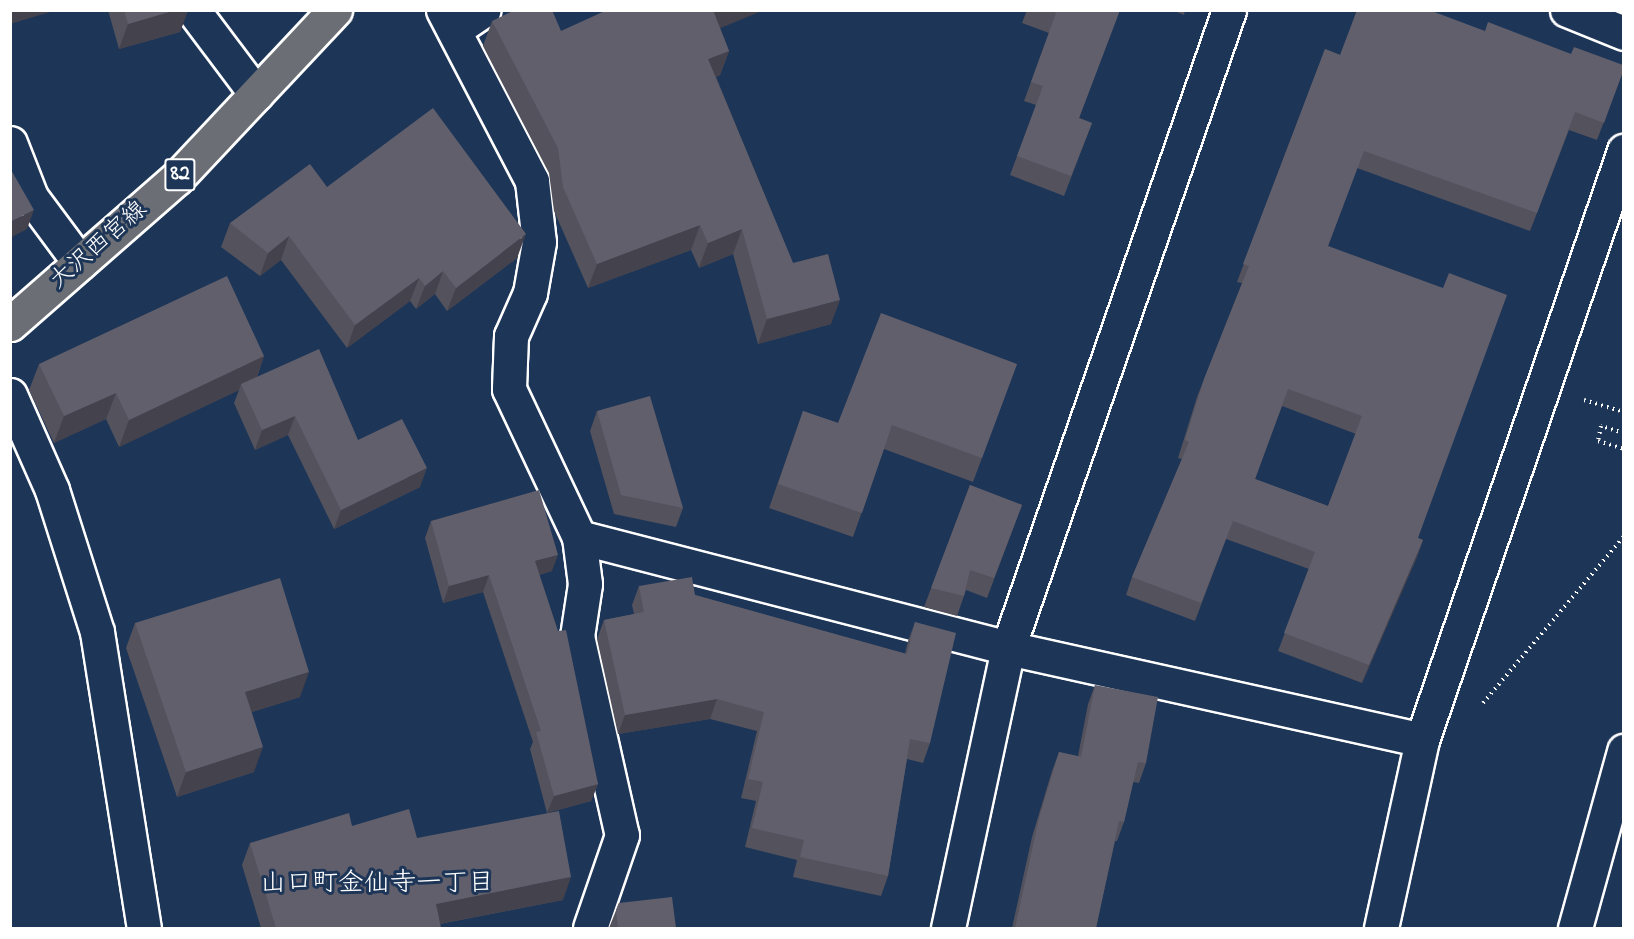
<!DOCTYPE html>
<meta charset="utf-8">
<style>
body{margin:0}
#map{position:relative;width:1634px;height:939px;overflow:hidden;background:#1d3557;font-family:"Indie Flower","Klee One",sans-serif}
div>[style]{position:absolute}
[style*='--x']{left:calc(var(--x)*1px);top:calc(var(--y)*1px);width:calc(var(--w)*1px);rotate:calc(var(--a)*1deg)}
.path>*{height:4px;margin-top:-2px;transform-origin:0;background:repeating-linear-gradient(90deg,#fff 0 1.5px,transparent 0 6px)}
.roads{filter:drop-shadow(2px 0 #fff) drop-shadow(-2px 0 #fff) drop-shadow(0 2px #fff) drop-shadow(0 -2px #fff)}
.minor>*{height:33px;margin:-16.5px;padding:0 16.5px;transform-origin:16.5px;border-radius:16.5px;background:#1d3557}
.tertiary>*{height:33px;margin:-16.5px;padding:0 16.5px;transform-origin:16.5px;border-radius:16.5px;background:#1d3557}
.primary>*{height:33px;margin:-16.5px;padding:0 16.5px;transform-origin:16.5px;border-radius:16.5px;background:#6b6f75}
.wall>*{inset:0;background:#53525d}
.shaded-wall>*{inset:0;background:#44424c}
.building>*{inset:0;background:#615f6c}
span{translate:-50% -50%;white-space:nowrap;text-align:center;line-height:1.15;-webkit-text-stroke:6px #1d3557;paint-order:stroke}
.shield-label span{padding:2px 4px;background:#1d3557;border:2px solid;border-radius:4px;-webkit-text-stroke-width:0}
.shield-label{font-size:22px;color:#fff;font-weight:700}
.street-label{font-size:24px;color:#fff}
.neighbourhood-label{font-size:26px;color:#fff}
.frame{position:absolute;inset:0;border:12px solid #fff;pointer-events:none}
</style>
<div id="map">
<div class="path">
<i style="--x:1584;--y:400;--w:42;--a:16.7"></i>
<i style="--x:1624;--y:433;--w:24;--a:-163"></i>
<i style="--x:1601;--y:426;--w:15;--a:101"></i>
<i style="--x:1598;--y:441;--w:27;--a:17"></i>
<i style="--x:1483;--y:703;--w:219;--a:-49.8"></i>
</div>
<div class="roads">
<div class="minor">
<i style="--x:193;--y:10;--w:105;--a:53.1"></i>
<i style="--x:443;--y:10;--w:193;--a:62.5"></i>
<i style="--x:532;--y:181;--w:61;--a:83.5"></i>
<i style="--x:539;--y:242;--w:52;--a:100"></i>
<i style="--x:530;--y:293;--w:47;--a:113.8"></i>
<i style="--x:511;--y:336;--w:53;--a:92.2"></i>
<i style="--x:509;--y:389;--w:164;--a:64.7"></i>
<i style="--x:579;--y:537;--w:47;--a:82.7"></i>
<i style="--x:585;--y:584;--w:53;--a:98.7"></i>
<i style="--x:577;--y:636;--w:204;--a:77.3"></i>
<i style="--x:622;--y:835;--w:98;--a:109"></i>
<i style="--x:1567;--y:10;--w:61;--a:22"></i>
<i style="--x:457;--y:28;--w:32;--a:-34"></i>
<i style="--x:10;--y:143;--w:58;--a:68.7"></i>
<i style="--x:31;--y:197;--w:82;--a:53.4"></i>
<i style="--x:10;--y:395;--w:104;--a:66.1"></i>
<i style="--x:52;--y:490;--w:149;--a:72.4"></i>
<i style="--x:97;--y:632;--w:300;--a:81"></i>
<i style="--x:579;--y:537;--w:443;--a:14.5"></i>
<i style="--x:1008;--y:648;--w:424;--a:12.5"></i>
<i style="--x:948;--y:928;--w:286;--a:-77.9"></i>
<i style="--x:1008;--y:648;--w:675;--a:-70.89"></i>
<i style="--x:1381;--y:928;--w:192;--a:-77.7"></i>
<i style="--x:1422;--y:740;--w:623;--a:-71.07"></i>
</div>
<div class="tertiary">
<i style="--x:1575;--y:928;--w:184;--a:-74.5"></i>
</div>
<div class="primary">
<i style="--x:10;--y:324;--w:222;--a:-41.2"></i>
<i style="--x:177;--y:178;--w:231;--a:-46.8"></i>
</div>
</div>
<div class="wall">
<i style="clip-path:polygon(108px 10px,188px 10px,180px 32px,119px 49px)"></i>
<i style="clip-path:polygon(1027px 10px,1120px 10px,1079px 118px,1092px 123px,1064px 196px,1010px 175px,1036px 105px,1024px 101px,1049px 33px,1022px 23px)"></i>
<i style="clip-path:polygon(1172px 10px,1185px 10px,1184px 15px)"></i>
<i style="clip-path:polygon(492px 21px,561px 31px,720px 28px,729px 51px,720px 75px,716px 77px,793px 263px,831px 324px,758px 344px,733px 254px,699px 268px,691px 250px,588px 288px,554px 211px,549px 173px,483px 46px)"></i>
<i style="clip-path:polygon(evenodd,1485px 31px,1571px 54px,1623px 72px,1597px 140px,1569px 130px,1530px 231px,1357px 168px,1328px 246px,1418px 538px,1423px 540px,1417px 557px,1362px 683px,1278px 651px,1309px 569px,1226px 539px,1195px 621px,1126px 595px,1132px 577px,1182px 459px,1178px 458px,1197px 397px,1242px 283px,1237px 282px,1325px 49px,1340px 55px,1485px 31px,1282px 406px,1356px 434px,1328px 506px,1255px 479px,1282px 406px)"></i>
<i style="clip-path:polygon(327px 187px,517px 258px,447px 311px,435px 294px,416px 309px,410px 301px,347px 348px,281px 260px,260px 276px,221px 247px,230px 223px)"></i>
<i style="clip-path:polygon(264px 356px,257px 377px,358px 440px,420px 487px,334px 529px,288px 435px,255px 450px,234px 403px,239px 390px,119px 447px,106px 419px,54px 443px,29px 390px,39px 364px)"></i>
<i style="clip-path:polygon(1017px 364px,973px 482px,884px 449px,853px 537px,769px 508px,803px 411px,838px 423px)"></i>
<i style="clip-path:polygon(597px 411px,683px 508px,676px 527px,614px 514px,590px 431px)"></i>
<i style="clip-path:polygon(970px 485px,1022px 505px,987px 598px,966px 590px,957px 616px,924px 607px)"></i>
<i style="clip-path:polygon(431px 521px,552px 571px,539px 575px,598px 784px,591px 801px,547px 813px,530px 749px,533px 742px,483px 592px,443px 603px,425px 538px)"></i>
<i style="clip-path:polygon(639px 586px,695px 595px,905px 654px,908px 641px,915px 622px,930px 743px,923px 763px,907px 759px,888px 876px,881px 896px,793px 877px,797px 860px,745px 847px,756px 801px,741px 798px,757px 731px,710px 719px,618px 734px,597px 639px,604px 620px,634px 614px,632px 605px)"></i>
<i style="clip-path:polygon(135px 623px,300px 697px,252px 712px,254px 772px,177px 797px,126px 648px)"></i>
<i style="clip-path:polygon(1095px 685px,1146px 763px,1139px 783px,1133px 782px,1124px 822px,1117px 841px,1115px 841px,1096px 928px,1012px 928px,1032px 837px,1052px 771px,1059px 752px,1078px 756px,1088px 704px)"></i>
<i style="clip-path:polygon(352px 826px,417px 838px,563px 900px,440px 924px,441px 928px,261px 928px,242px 865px,250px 843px)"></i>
<i style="clip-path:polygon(619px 903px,676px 928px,609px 928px)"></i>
</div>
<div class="shaded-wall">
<i style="clip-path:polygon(10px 10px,57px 10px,10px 24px)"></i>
<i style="clip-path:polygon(176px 10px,188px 10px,180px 32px,119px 49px,128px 24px)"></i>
<i style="clip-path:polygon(712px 10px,764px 10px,704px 35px)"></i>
<i style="clip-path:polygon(729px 51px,720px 75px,699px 84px,708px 59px)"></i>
<i style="clip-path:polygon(34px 210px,27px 229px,10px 238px,10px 222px)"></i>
<i style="clip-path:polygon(700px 225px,691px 250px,588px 288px,597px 264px)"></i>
<i style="clip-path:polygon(742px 229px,733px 254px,699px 268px,708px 243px)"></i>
<i style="clip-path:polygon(526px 234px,517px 258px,447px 311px,456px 288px)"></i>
<i style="clip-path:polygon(289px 236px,281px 260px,260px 276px,268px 253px)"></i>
<i style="clip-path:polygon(443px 271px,435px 294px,416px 309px,425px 286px)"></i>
<i style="clip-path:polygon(419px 278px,410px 301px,347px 348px,355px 325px)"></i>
<i style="clip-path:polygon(840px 300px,831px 324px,758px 344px,767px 319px)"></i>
<i style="clip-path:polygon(264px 356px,255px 383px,241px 384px,239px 390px,119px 447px,129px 420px)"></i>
<i style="clip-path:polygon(116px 393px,106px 419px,54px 443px,64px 416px)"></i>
<i style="clip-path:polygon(295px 416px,288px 435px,255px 450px,262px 430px)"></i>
<i style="clip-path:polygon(427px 468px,420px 487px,334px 529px,341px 510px)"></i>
<i style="clip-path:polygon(1423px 540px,1417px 557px,1362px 683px,1369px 665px)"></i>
<i style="clip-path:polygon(558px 555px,552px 571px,528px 578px,535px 561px)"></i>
<i style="clip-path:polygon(489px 575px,483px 592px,443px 603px,449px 586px)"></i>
<i style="clip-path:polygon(309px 672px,300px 697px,236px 717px,245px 692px)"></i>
<i style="clip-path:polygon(717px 699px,710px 719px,618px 734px,625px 715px)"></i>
<i style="clip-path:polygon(263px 747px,254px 772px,177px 797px,186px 772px)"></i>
<i style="clip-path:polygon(598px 784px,591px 801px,547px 813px,554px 796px)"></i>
<i style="clip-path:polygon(571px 877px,563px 900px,428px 926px,436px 904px)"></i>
</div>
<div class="building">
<i style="clip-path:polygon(124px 10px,176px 10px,128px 24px)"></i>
<i style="clip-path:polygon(515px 10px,552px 10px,561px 31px,607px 10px,713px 10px,729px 51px,708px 59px,793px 263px,828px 254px,840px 300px,767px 319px,742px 229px,708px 243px,700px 225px,597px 264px,563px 187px,558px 148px,492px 21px)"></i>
<i style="clip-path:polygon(1048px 10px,1120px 10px,1079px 118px,1092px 123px,1071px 176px,1017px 156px,1043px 86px,1031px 82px,1056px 13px)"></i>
<i style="clip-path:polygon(evenodd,1357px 10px,1429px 10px,1485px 31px,1488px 22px,1571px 54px,1574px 47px,1623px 65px,1623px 71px,1604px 123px,1575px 112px,1537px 213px,1364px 151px,1328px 246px,1443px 288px,1449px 273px,1507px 295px,1418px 538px,1423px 540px,1369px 665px,1284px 633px,1315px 552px,1233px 521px,1201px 603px,1132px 577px,1189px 442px,1185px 440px,1204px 379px,1249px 266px,1243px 264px,1325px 49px,1340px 55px,1357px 10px,1288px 389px,1362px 416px,1328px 506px,1255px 479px,1288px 389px)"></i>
<i style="clip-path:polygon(433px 108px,526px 234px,456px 288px,443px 271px,425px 286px,419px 278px,355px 325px,289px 236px,268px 253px,230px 223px,310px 164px,327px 187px)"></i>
<i style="clip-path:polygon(10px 168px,34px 210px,10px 222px)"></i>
<i style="clip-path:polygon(227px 276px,264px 356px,129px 420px,116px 393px,64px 416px,39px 364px)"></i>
<i style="clip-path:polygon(881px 313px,1017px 364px,982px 458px,892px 425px,862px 513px,778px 484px,803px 411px,838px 423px)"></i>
<i style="clip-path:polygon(319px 349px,358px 440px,402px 419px,427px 468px,341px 510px,295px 416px,262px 430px,241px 384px)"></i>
<i style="clip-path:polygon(650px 396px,683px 508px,621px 495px,597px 411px)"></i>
<i style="clip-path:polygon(970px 485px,1022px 505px,994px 578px,970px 570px,964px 596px,931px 588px)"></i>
<i style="clip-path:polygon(539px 490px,558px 555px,535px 561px,558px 631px,566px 630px,598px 784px,554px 796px,536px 732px,541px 731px,489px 575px,449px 586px,431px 521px)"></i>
<i style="clip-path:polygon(692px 577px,695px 595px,907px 654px,915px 622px,956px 633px,930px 743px,910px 739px,888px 876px,800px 857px,804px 840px,752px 828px,763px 782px,748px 779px,764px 712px,717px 699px,625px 715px,604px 620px,644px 612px,639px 586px)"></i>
<i style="clip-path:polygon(280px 578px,309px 672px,245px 692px,263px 747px,186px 772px,135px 623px)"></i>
<i style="clip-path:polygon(1095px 685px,1158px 697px,1146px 763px,1138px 762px,1124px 822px,1119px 821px,1096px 928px,1015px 928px,1039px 818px,1059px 752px,1081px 757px)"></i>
<i style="clip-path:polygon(409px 809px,417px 838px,559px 811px,571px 877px,436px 904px,441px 928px,276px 928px,250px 843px,349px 813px,352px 826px)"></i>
<i style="clip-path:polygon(672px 897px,676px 928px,618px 928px,616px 910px,619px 903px)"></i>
</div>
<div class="shield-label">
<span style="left:180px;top:175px">82</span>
</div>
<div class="street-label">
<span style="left:99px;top:246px;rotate:-41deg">大沢西宮線</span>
</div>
<div class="neighbourhood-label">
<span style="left:377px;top:885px">山口町金仙寺一丁目</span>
</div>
<div class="frame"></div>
</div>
